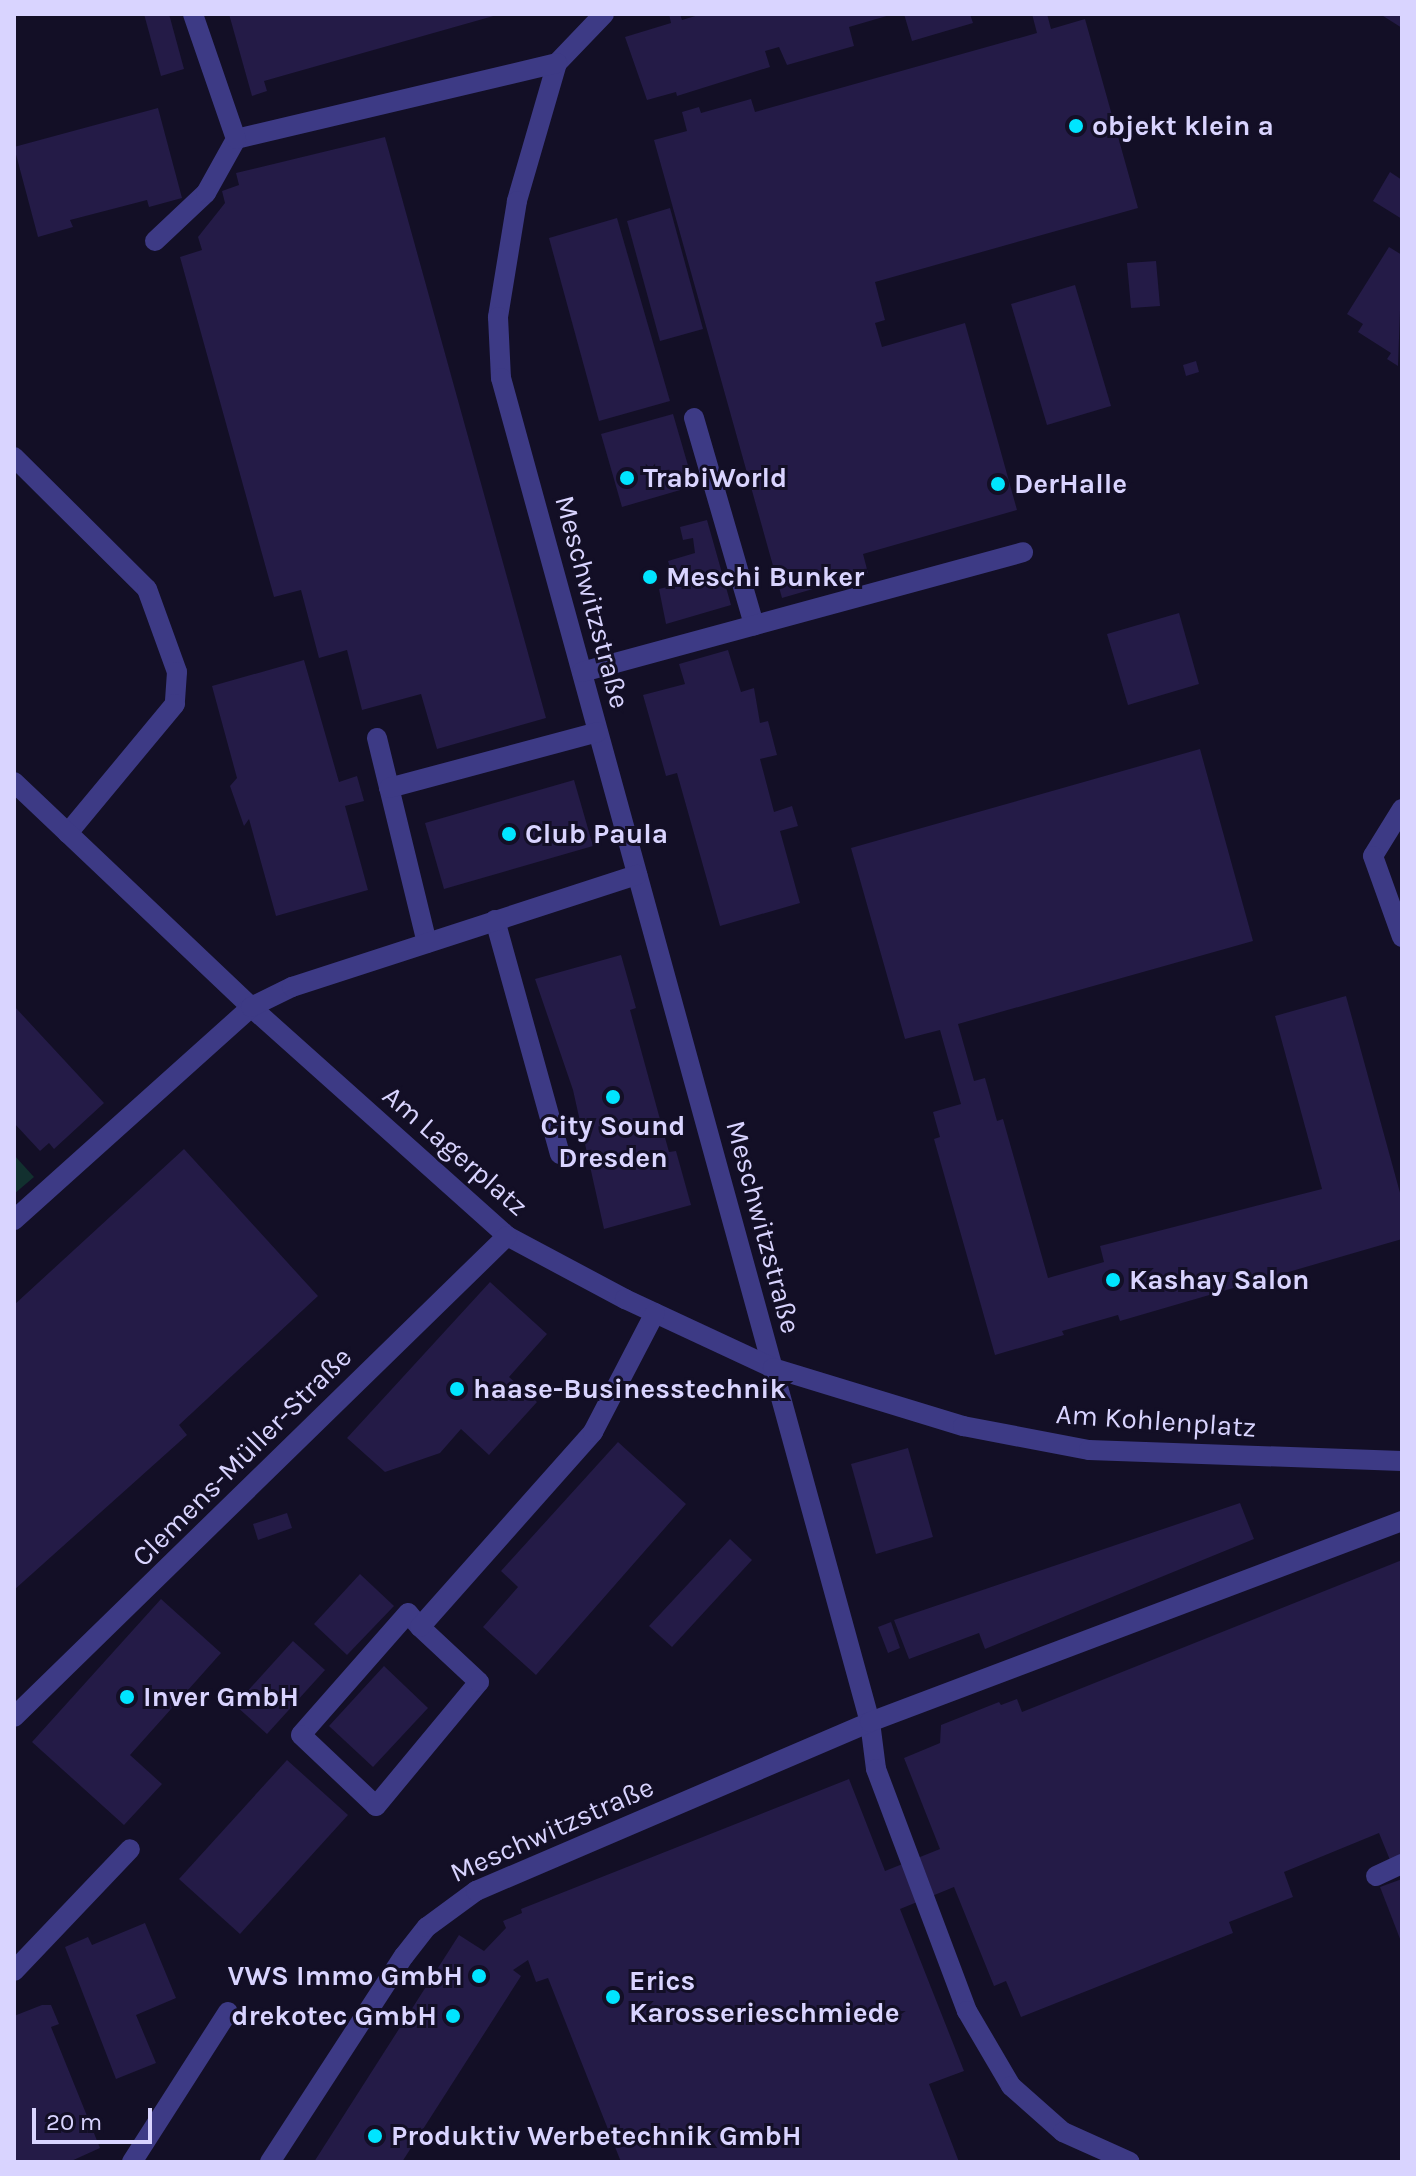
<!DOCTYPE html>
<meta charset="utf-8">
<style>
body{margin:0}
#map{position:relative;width:1416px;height:2176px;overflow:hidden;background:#130f26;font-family:Karla,sans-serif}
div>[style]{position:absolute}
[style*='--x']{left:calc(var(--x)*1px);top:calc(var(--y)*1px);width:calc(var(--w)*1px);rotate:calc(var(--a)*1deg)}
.green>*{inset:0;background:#12302f}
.building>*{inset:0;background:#241b47}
.minor>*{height:20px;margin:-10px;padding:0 10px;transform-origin:10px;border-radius:10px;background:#3d3a85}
.dots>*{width:22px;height:22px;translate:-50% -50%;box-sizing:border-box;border:4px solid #130f26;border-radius:50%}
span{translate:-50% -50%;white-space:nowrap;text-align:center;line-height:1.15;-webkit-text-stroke:6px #130f26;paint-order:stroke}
.poi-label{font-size:28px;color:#d9d4ff;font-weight:700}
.left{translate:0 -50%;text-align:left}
.right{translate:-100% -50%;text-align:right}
.street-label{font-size:28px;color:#d9d4ff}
.frame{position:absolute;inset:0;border:16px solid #d9d4ff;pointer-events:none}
.scale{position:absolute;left:32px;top:2108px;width:120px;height:36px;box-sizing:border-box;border:4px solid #d9d4ff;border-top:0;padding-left:10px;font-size:24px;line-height:28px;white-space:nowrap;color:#d9d4ff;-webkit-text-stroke:6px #130f26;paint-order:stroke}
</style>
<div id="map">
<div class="green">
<i style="clip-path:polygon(14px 1155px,34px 1177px,14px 1194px)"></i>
</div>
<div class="building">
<i style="clip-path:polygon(144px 14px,169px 14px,184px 69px,161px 76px)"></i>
<i style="clip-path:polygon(229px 14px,497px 14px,497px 15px,264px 81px,267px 91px,252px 96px)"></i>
<i style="clip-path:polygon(669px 14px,680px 14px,682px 20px,702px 14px,890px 15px,849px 27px,854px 46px,787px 65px,779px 47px,765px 51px,770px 67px,677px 96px,676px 92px,647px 100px,625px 37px,671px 23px)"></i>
<i style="clip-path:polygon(904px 14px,970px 14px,973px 23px,912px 41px)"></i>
<i style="clip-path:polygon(1032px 14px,1047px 14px,1051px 29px,1085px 19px,1138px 208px,875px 282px,885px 320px,875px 323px,882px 347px,965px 323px,1017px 510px,863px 554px,868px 573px,782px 598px,654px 140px,687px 131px,682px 112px,699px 107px,701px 113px,751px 99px,755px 112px,1037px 33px)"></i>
<i style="clip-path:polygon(1380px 14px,1402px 14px,1402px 28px)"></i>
<i style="clip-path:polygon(158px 108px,182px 198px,149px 207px,147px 200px,70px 220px,73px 227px,38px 237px,14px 147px)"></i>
<i style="clip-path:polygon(385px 137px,546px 718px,437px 749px,421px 694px,362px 710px,347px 650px,319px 658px,301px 590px,274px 597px,180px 257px,202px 250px,198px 237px,225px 203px,222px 191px,239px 185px,236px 173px)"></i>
<i style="clip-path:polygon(1390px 172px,1402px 180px,1402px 219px,1373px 201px)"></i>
<i style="clip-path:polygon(670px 208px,703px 329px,660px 341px,627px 221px)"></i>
<i style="clip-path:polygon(617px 218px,670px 401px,599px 421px,549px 238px)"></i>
<i style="clip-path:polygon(1389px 247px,1402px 255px,1398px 366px,1387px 359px,1391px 353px,1358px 332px,1363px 324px,1347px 314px)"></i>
<i style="clip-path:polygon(1156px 261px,1160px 306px,1131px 308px,1127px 263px)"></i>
<i style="clip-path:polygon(1075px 285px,1111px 406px,1047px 425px,1011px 304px)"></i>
<i style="clip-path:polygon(1196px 361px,1199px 372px,1186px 376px,1183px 365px)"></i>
<i style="clip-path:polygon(673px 414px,694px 486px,622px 507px,601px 434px)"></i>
<i style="clip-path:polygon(707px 520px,731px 605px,666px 624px,659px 589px,675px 585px,668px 561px,695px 553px,693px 538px,683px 540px,680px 527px)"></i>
<i style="clip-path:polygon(1179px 613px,1199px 684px,1128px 705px,1107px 634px)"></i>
<i style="clip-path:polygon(728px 650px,741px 692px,754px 688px,760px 723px,768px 721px,777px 755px,760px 759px,774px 812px,792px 806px,798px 826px,780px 831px,800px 903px,720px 926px,677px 773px,666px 776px,643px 695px,685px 684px,679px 664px)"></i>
<i style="clip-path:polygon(304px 660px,339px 782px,357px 776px,364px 801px,345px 806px,368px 890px,276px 916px,249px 819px,244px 826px,230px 786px,237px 778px,212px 686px)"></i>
<i style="clip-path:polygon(1200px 749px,1253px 941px,958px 1024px,974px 1081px,985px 1078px,997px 1121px,1003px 1119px,1048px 1278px,1104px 1262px,1100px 1246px,1322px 1189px,1275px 1016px,1346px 996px,1402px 1200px,1402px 1239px,1120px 1321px,1118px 1315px,1062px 1331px,1064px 1335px,995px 1355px,934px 1139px,940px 1137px,933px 1112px,961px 1104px,940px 1030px,905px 1039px,851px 848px)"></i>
<i style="clip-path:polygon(574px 780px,593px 846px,444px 889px,425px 823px)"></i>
<i style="clip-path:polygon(621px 955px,636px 1008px,630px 1010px,669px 1152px,676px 1151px,691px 1205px,604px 1229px,573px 1090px,535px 979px)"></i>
<i style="clip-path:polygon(14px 1006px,104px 1103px,54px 1149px,49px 1143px,40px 1151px,14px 1123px)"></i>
<i style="clip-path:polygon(184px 1149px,318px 1296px,179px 1425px,187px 1435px,14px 1590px,14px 1305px)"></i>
<i style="clip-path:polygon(490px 1282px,547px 1334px,509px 1377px,537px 1402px,489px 1455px,461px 1429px,440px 1453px,385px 1472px,347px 1438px)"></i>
<i style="clip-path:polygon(618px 1442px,686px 1504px,536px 1675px,483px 1627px,518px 1587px,501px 1571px)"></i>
<i style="clip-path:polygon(908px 1448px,933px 1537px,876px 1554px,851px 1464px)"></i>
<i style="clip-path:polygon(1240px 1503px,1254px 1539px,985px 1649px,979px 1633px,909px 1659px,894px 1620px)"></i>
<i style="clip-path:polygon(287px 1513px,292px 1528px,258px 1540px,253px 1524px)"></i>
<i style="clip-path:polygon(730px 1539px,752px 1560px,672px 1647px,649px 1626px)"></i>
<i style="clip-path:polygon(1402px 1560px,1402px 1855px,1390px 1860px,1379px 1833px,1284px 1872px,1293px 1897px,1229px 1922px,1233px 1933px,1021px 2017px,1006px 1981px,994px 1986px,954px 1887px,900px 1909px,964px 2071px,929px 2084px,959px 2162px,621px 2162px,548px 1978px,536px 1982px,528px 1960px,513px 1970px,521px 1976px,402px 2162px,314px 2162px,459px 1935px,484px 1951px,506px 1928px,503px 1921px,522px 1913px,521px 1909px,849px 1779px,885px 1871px,940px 1849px,904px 1758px,940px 1743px,941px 1725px,999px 1702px,1001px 1705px,1017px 1699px,1022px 1712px)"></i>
<i style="clip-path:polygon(360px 1574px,394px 1606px,347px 1655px,314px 1624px)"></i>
<i style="clip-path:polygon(161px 1599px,221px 1653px,130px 1755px,162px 1784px,124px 1825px,32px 1742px)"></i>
<i style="clip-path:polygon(891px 1622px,900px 1648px,888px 1653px,878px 1627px)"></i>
<i style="clip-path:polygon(293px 1641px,325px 1670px,267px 1734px,235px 1705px)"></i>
<i style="clip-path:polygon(384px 1666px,428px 1708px,373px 1767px,329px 1726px)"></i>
<i style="clip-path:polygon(287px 1760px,348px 1815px,240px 1934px,179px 1879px)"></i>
<i style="clip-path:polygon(1402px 1879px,1402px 1944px,1380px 1887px)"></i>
<i style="clip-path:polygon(145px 1923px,176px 1998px,136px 2015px,156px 2063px,116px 2079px,65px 1947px,88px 1937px,92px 1945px)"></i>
<i style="clip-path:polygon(42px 2005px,51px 2005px,59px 2024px,51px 2027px,100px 2148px,69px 2162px,14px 2162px,14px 2016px)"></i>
</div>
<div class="minor">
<i style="--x:604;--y:14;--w:68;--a:133.8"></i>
<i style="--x:557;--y:63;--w:144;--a:106.2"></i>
<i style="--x:517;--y:201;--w:118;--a:99.3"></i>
<i style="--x:498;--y:317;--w:61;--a:87.2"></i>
<i style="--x:501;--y:378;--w:1394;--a:74.65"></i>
<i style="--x:870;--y:1722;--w:47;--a:82.7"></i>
<i style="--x:876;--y:1769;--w:259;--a:69.4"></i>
<i style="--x:967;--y:2011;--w:87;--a:59.6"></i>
<i style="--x:1011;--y:2086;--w:69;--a:41.5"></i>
<i style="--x:1063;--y:2132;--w:73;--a:24.1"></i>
<i style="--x:236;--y:139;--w:330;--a:-13.3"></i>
<i style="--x:155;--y:241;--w:70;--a:-43.3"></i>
<i style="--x:206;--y:193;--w:62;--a:-60.9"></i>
<i style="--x:236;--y:139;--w:132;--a:-109"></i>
<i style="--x:694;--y:418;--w:216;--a:73.8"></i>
<i style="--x:14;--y:457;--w:187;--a:44.8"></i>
<i style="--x:147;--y:589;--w:88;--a:70.1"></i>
<i style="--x:177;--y:672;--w:32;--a:94"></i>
<i style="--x:175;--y:704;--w:168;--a:129.7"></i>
<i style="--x:582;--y:672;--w:457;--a:-15.2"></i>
<i style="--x:377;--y:738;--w:211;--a:76.3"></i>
<i style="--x:14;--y:782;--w:327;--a:43.5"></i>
<i style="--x:251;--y:1007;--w:343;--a:41.8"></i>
<i style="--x:507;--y:1236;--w:134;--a:28.1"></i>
<i style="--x:625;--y:1299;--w:163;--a:25"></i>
<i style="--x:773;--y:1368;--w:199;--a:17"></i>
<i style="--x:963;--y:1426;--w:128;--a:10.8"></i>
<i style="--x:1089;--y:1450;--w:313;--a:2"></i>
<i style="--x:389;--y:788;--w:216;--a:-15"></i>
<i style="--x:1402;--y:809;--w:55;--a:121.7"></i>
<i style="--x:1373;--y:856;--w:86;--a:70.3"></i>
<i style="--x:495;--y:920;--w:243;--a:74.5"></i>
<i style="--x:14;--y:1220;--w:319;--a:-41.9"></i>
<i style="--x:251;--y:1007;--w:46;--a:-26"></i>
<i style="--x:292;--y:987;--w:363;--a:-18"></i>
<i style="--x:420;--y:1627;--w:18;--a:-131"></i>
<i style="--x:408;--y:1613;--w:162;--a:131.3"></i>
<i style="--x:301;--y:1735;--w:103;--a:43.4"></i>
<i style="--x:376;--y:1806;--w:161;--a:-50.3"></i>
<i style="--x:479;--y:1682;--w:81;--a:-137"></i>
<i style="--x:420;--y:1627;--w:261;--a:-48.4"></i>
<i style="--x:593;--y:1432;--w:134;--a:-62.5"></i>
<i style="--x:14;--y:1717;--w:689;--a:-44.29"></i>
<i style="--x:1376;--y:1876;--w:29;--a:-25"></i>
<i style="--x:14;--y:1971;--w:168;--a:-46.4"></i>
<i style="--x:132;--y:2162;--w:178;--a:-57.4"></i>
<i style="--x:270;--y:2162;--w:246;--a:-57"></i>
<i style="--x:404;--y:1956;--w:37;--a:-52"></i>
<i style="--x:427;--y:1927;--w:61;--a:-36.3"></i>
<i style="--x:476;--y:1891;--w:429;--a:-23.2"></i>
<i style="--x:870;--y:1722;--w:569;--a:-20.7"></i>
</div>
<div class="dots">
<i style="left:1076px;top:126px;background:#00e5ff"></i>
<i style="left:627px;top:478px;background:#00e5ff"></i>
<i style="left:998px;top:484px;background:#00e5ff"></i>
<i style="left:650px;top:577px;background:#00e5ff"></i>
<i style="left:509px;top:834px;background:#00e5ff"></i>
<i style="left:613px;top:1097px;background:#00e5ff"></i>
<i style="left:1113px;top:1280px;background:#00e5ff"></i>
<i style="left:457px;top:1389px;background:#00e5ff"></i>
<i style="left:127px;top:1697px;background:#00e5ff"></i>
<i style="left:479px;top:1976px;background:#00e5ff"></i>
<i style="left:613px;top:1997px;background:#00e5ff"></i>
<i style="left:453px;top:2016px;background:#00e5ff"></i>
<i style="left:375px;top:2136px;background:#00e5ff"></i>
</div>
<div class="poi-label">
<span class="left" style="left:1092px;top:126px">objekt klein a</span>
<span class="left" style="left:643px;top:478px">TrabiWorld</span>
<span class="left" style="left:1014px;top:484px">DerHalle</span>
<span class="left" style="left:666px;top:577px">Meschi Bunker</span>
<span class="left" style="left:525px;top:834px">Club Paula</span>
<span style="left:613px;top:1142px">City Sound<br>Dresden</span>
<span class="left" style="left:1129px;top:1280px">Kashay Salon</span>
<span class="left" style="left:473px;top:1389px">haase-Businesstechnik</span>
<span class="left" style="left:143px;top:1697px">Inver GmbH</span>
<span class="right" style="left:463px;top:1976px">VWS Immo GmbH</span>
<span class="left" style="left:629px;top:1997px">Erics<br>Karosserieschmiede</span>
<span class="right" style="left:437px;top:2016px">drekotec GmbH</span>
<span class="left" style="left:391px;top:2136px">Produktiv Werbetechnik GmbH</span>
</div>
<div class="street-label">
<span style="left:592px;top:602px;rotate:75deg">Meschwitzstraße</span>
<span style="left:455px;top:1151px;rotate:41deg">Am Lagerplatz</span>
<span style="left:763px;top:1227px;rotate:75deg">Meschwitzstraße</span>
<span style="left:1156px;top:1421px;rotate:4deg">Am Kohlenplatz</span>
<span style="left:242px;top:1457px;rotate:-45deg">Clemens-Müller-Straße</span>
<span style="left:552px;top:1830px;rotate:-24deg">Meschwitzstraße</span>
</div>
<div class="frame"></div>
<div class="scale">20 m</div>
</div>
